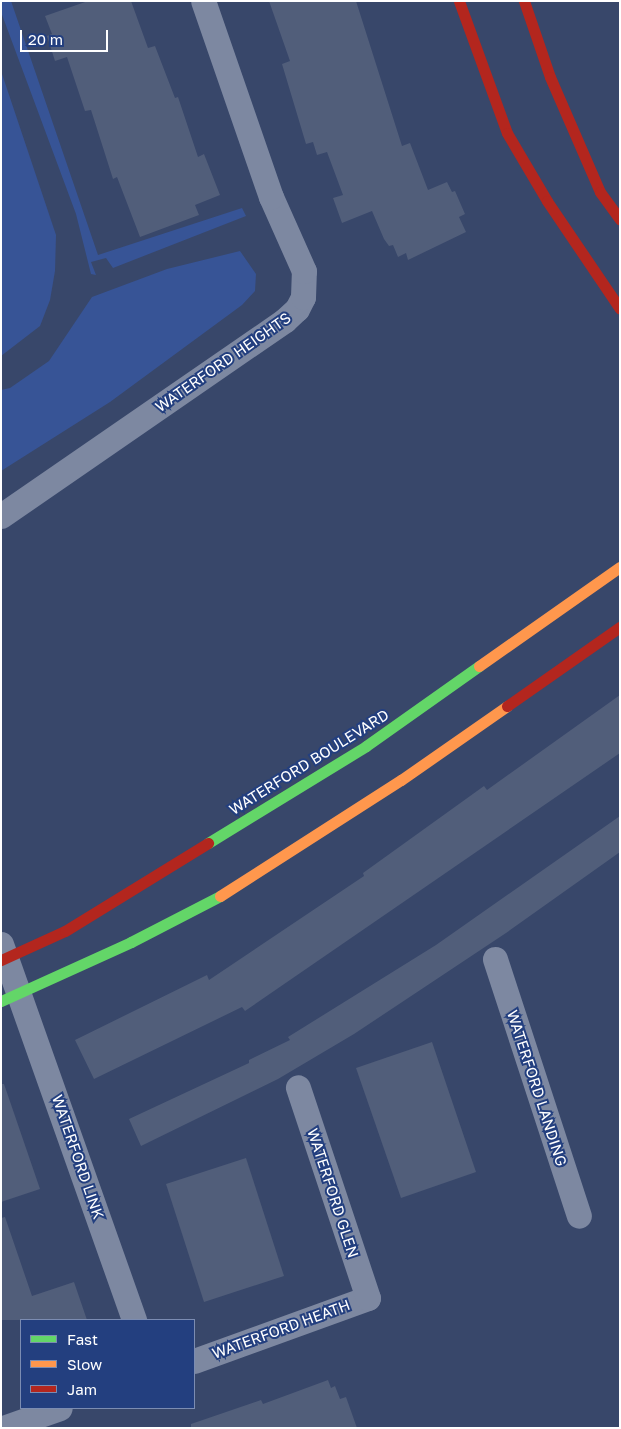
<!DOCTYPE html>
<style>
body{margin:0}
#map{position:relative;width:621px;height:1429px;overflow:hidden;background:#38476a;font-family:"Golos Text",sans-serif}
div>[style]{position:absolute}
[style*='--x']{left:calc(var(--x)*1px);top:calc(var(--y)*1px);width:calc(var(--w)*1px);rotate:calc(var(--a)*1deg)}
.green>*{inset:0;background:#375496}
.building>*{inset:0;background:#515e7a}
.street>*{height:25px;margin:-12.5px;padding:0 12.5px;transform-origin:12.5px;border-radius:12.5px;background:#7d88a1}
.fast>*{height:11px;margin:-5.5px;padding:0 5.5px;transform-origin:5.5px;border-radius:5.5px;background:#63d668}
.slow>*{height:11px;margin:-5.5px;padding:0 5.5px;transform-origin:5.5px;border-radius:5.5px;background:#ff974d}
.jam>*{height:11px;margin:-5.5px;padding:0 5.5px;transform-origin:5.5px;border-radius:5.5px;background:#b3261e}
span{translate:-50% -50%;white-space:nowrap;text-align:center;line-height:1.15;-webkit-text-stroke:4px #233f7f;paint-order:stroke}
.street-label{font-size:15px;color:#fff}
.frame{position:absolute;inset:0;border:2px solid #fff;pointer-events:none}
.legend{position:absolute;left:20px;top:1319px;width:175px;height:90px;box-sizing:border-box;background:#233f7f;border:1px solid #7b8cb2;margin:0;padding:6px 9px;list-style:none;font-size:15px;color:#fff}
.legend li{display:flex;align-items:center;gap:10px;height:25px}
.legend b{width:25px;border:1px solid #7b8cb2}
.scale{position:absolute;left:20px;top:30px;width:88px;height:22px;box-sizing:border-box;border:2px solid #fff;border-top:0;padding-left:6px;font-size:15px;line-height:18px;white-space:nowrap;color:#fff;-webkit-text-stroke:4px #233f7f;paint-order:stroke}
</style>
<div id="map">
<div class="green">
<i style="clip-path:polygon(1px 1px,11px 1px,98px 255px,242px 208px,246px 216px,113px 268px,106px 258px,91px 262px,96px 275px,91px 274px,76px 214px,1px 12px)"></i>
<i style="clip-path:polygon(1px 71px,56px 235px,55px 271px,50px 300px,40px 326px,1px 356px)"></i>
<i style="clip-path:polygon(240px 251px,256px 274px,255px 291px,242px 305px,110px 402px,1px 471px,1px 390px,10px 388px,49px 361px,92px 297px,167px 269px)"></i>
</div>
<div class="building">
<i style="clip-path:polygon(88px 1px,131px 1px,148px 48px,155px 46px,175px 98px,178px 97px,198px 157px,204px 154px,220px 195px,195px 205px,199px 215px,140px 237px,117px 177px,113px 179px,91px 110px,85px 111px,67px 57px,55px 61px,47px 36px,52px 34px,45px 16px)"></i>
<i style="clip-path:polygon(269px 1px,356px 1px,402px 146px,410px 143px,428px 190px,447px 182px,452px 192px,455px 191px,465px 214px,459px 217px,466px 232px,408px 260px,406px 253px,398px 257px,393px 245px,389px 246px,384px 239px,372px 211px,342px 223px,333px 198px,343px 195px,327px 152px,317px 155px,313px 142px,306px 144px,282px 64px,290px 61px)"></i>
<i style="clip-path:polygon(620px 695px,620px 753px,245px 1011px,242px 1007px,94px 1079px,75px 1040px,207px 975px,209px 980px,364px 876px,363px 873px,484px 786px,487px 790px)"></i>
<i style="clip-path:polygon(620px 816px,620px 852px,506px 933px,354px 1034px,278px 1079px,141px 1146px,129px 1119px,249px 1063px,249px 1060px,290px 1040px,288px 1037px,436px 945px)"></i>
<i style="clip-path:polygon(432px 1042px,476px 1172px,401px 1198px,356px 1068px)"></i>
<i style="clip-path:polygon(1px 1084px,4px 1084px,40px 1189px,1px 1202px)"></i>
<i style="clip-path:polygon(246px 1158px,284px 1276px,204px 1302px,166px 1184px)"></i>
<i style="clip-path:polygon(5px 1217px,32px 1296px,74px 1282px,87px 1320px,1px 1320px,1px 1218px)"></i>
<i style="clip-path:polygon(328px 1380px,331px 1388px,335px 1386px,340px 1399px,346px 1397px,357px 1428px,191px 1428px,191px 1424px,261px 1400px,263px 1404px)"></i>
</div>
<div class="street">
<i style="--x:1;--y:516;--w:345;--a:-34.6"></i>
<i style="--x:285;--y:320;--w:16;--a:-43"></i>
<i style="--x:297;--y:309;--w:13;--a:-63"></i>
<i style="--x:303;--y:297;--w:26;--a:-88"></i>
<i style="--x:304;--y:271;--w:81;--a:-114"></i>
<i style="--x:271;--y:197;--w:207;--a:-109.1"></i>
<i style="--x:1;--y:944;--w:399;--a:70.5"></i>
<i style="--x:495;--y:959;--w:270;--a:71.9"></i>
<i style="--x:194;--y:1361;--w:185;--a:-19.9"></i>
<i style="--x:368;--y:1298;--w:222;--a:-108.4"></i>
<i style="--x:3;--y:1428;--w:60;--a:-19.3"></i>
</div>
<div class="fast">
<i style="--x:208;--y:843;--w:185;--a:-31.5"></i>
<i style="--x:366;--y:746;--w:138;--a:-35.3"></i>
<i style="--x:1;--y:1001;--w:143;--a:-24.4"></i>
<i style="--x:131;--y:942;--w:100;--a:-27.3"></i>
</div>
<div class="slow">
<i style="--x:479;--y:666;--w:172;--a:-35.1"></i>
<i style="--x:220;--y:896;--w:215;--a:-32.7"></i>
<i style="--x:401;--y:780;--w:129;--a:-34.9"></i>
</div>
<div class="jam">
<i style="--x:459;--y:1;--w:140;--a:70"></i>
<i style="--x:507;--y:133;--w:79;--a:59.5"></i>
<i style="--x:547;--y:201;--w:130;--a:55.9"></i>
<i style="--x:524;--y:1;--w:80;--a:71.1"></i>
<i style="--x:550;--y:77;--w:125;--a:66.5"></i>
<i style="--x:600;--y:192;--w:34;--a:54"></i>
<i style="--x:507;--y:706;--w:138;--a:-35"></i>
<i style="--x:1;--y:960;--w:70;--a:-24.4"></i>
<i style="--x:65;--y:931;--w:168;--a:-31.6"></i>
</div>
<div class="street-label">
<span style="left:223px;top:362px;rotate:-35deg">WATERFORD HEIGHTS</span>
<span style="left:309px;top:762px;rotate:-32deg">WATERFORD BOULEVARD</span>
<span style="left:537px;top:1088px;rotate:72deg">WATERFORD LANDING</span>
<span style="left:78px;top:1157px;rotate:71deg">WATERFORD LINK</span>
<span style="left:333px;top:1193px;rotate:72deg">WATERFORD GLEN</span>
<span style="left:281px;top:1329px;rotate:-20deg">WATERFORD HEATH</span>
</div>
<div class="frame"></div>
<ul class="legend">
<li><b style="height:6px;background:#63d668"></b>Fast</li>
<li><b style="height:6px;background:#ff974d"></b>Slow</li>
<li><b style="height:6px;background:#b3261e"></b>Jam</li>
</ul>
<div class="scale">20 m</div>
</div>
